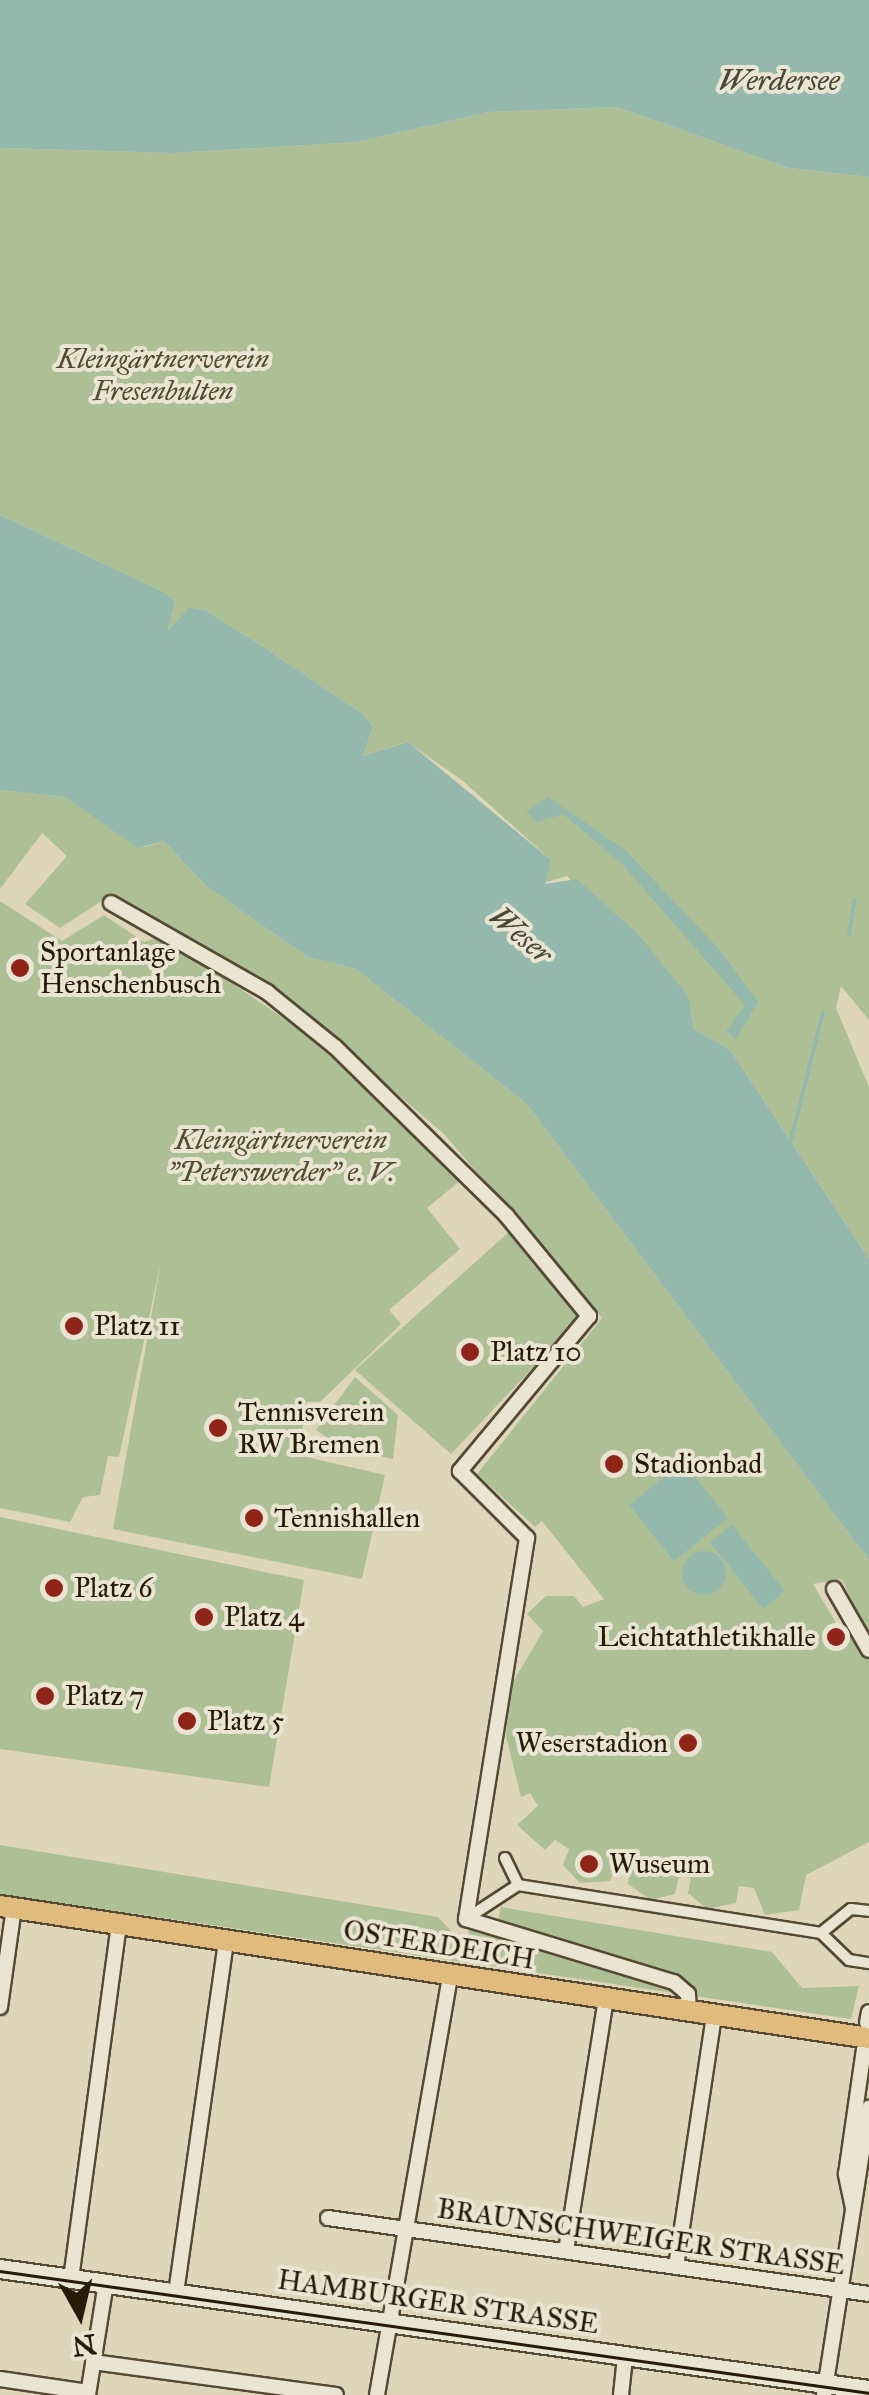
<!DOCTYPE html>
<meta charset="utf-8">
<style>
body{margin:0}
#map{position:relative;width:869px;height:2395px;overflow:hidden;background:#dfd6ba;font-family:"IM FELL Great Primer",serif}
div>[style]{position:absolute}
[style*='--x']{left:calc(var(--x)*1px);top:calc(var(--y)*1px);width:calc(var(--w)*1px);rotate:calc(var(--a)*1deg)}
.green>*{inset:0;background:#acbf95}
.water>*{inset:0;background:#94b9ac}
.round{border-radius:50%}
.stream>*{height:4px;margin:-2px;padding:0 2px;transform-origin:2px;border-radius:2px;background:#94b9ac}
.roads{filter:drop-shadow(2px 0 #554934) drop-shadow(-2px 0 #554934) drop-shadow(0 2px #554934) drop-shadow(0 -2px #554934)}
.pedestrian>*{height:10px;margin:-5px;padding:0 5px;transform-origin:5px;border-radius:5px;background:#eae4d2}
.minor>*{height:14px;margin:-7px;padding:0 7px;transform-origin:7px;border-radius:7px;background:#eae4d2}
.tertiary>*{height:18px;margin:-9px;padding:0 9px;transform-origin:9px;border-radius:9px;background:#eae4d2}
.primary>*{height:20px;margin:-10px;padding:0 10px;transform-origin:10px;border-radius:10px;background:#e0bb7d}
.tram>*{height:2.5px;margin:-1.25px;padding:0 1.25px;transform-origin:1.25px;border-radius:1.25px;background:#271a08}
.dots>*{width:28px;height:28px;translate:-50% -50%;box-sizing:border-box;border:5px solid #eae4d2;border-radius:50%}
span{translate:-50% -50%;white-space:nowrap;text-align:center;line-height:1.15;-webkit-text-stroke:8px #eae4d2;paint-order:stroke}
.park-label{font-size:28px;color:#4f4c32;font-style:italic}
.poi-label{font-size:28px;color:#271a08}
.left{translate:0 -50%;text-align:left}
.right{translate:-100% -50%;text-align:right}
.street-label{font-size:28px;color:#271a08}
.water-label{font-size:30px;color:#484a39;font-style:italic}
.north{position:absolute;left:30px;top:2265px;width:100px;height:100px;-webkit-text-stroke:8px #eae4d2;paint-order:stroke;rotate:172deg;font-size:28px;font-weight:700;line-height:40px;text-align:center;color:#271a08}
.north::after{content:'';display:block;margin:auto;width:35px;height:45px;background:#271a08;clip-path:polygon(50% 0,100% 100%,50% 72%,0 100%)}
</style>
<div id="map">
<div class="green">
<i style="clip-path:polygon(617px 107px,789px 168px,869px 177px,869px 1020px,841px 986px,836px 1008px,869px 1087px,869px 1259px,730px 1050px,694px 1029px,689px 997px,567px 876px,544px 883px,551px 860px,462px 780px,407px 742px,363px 756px,373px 727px,364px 715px,262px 646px,205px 610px,189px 607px,168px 630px,175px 601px,164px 592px,0 515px,0 148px,173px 153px,357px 142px,489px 112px)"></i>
<i style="clip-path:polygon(0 790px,65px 797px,144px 847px,164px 841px,206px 886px,308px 957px,356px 969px,527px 1104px,869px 1560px,869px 1640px,842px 1579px,813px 1584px,839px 1628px,869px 1653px,869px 1842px,806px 1875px,799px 1910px,765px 1915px,754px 1888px,739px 1886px,736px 1903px,707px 1909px,688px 1893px,691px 1878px,679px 1876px,675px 1894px,651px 1900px,628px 1884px,630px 1868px,616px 1866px,610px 1881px,580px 1883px,563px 1865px,569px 1849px,555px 1840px,545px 1850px,517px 1825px,538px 1806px,530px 1793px,521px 1797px,506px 1736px,510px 1687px,543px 1631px,527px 1614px,546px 1596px,574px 1596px,583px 1607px,604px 1599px,542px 1521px,535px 1527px,477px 1474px,602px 1318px,444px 1134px,287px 999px,111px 895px,60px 928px,25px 904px,67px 856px,42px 833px,0 889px)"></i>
<i style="clip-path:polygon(0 901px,62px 941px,104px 915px,144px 942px,162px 936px,338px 1055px,466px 1176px,427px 1208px,460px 1249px,389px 1310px,401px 1324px,320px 1402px,307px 1402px,298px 1455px,385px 1475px,362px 1579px,113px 1529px,161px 1262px,119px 1457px,108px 1456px,100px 1495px,83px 1497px,70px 1522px,0 1508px)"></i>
<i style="clip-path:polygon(510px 1231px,579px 1319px,451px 1454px,355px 1370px)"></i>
<i style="clip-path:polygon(355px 1377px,398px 1415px,393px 1459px,343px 1448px,316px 1430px)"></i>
<i style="clip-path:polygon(0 1517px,304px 1580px,269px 1787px,0 1749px)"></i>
<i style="clip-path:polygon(0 1845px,438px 1917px,453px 1933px,468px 1935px,470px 1925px,495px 1934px,501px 1907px,772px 1952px,802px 1988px,859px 1986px,851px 2019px,0 1894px)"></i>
</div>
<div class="water">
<i style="clip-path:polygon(0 0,869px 0,869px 177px,789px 168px,617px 107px,489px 112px,357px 142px,173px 153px,0 148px)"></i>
<i style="clip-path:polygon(0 515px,164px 592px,175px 601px,168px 630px,189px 607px,205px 610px,262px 646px,364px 715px,373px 727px,363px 756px,408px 742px,551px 860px,545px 884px,577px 879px,638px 934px,689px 997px,694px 1029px,730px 1050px,869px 1259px,869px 1560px,527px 1104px,356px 969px,308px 957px,206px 886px,164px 841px,138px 848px,65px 797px,0 790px)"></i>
<i style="clip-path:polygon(548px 797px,625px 850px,720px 950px,758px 1002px,736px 1039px,726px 1032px,745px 1005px,622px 864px,563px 814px,537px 822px,526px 812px)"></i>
<i style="clip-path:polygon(683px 1462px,728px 1518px,674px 1561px,629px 1505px)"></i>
<i style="clip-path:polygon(732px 1525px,785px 1591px,763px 1609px,710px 1542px)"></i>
<i class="round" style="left:682px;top:1551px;width:44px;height:44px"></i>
</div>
<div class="stream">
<i style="--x:849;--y:935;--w:36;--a:-81"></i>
<i style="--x:790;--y:1144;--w:135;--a:-75.9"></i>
</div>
<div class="roads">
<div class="pedestrian">
<i style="--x:505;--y:1858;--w:30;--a:64"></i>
<i style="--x:466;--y:1919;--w:62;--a:-33.2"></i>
<i style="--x:518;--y:1885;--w:307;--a:9"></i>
<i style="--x:821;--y:1933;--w:39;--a:44"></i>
<i style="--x:849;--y:1960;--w:20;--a:9"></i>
<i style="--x:821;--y:1933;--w:38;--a:-39"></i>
<i style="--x:851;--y:1909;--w:18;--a:6"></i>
</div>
<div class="minor">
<i style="--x:111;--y:903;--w:180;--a:29.7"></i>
<i style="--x:267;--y:992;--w:87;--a:39"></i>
<i style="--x:335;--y:1047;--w:240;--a:44.5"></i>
<i style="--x:506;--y:1215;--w:131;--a:50.6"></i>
<i style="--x:589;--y:1316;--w:202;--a:129.8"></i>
<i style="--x:460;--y:1471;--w:95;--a:45"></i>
<i style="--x:527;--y:1538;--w:386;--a:99.1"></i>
<i style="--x:466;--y:1919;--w:217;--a:16.9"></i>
<i style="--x:674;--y:1982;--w:18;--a:41"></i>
<i style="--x:688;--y:1994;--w:18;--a:87"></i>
<i style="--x:834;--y:1589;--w:70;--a:60.2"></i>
<i style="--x:0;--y:2007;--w:100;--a:-82"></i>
<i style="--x:867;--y:2023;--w:11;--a:-80"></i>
<i style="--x:853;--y:2208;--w:35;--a:-102"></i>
<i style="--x:846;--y:2174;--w:126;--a:-81.8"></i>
<i style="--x:328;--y:2218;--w:546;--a:8"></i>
<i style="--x:566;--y:2251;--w:256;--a:-81"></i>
<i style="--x:676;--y:2267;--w:255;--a:-81.4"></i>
<i style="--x:71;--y:2279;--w:358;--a:-82.3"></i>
<i style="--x:176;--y:2293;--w:357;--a:-81.9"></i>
<i style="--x:93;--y:2362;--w:245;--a:7.7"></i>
<i style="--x:0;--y:2379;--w:89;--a:8.4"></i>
<i style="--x:88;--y:2395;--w:113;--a:-80.9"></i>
<i style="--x:377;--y:2395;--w:426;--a:-80.1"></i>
<i style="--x:621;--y:2395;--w:39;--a:-84"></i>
<i style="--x:824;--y:2395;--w:291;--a:-81.1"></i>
</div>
<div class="tertiary">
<i style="--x:0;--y:2269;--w:877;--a:7.93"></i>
</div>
<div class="primary">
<i style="--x:0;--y:1906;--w:879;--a:8.64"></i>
</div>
</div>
<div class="tram">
<i style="--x:0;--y:2271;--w:878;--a:7.99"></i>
</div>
<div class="dots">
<i style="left:20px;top:968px;background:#8f2418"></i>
<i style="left:74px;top:1326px;background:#8f2418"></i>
<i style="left:470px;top:1352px;background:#8f2418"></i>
<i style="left:218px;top:1428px;background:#8f2418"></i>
<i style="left:614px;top:1464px;background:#8f2418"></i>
<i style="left:254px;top:1518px;background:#8f2418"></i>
<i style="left:54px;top:1588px;background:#8f2418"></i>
<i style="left:204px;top:1617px;background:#8f2418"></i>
<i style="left:836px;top:1637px;background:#8f2418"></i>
<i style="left:45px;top:1696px;background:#8f2418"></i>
<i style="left:187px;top:1721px;background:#8f2418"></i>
<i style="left:688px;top:1743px;background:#8f2418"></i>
<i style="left:589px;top:1864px;background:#8f2418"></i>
</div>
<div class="park-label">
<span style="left:163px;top:375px">Kleingärtnerverein<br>Fresenbulten</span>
<span style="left:281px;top:1156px">Kleingärtnerverein<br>"Peterswerder" e. V.</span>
</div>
<div class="poi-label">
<span class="left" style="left:40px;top:968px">Sportanlage<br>Henschenbusch</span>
<span class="left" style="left:94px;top:1326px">Platz 11</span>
<span class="left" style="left:490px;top:1352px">Platz 10</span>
<span class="left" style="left:238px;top:1428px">Tennisverein<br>RW Bremen</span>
<span class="left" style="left:634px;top:1464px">Stadionbad</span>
<span class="left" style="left:274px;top:1518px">Tennishallen</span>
<span class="left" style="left:74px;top:1588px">Platz 6</span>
<span class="left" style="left:224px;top:1617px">Platz 4</span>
<span class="right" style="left:816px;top:1637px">Leichtathletikhalle</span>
<span class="left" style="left:65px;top:1696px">Platz 7</span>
<span class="left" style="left:207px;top:1721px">Platz 5</span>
<span class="right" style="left:668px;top:1743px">Weserstadion</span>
<span class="left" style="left:609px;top:1864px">Wuseum</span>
</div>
<div class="street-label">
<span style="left:439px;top:1945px;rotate:9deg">OSTERDEICH</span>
<span style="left:641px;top:2237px;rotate:8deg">BRAUNSCHWEIGER STRASSE</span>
<span style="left:438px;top:2302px;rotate:8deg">HAMBURGER STRASSE</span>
</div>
<div class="water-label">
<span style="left:779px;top:80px">Werdersee</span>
<span style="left:521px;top:935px;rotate:40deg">Weser</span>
</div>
<div class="north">N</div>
</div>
